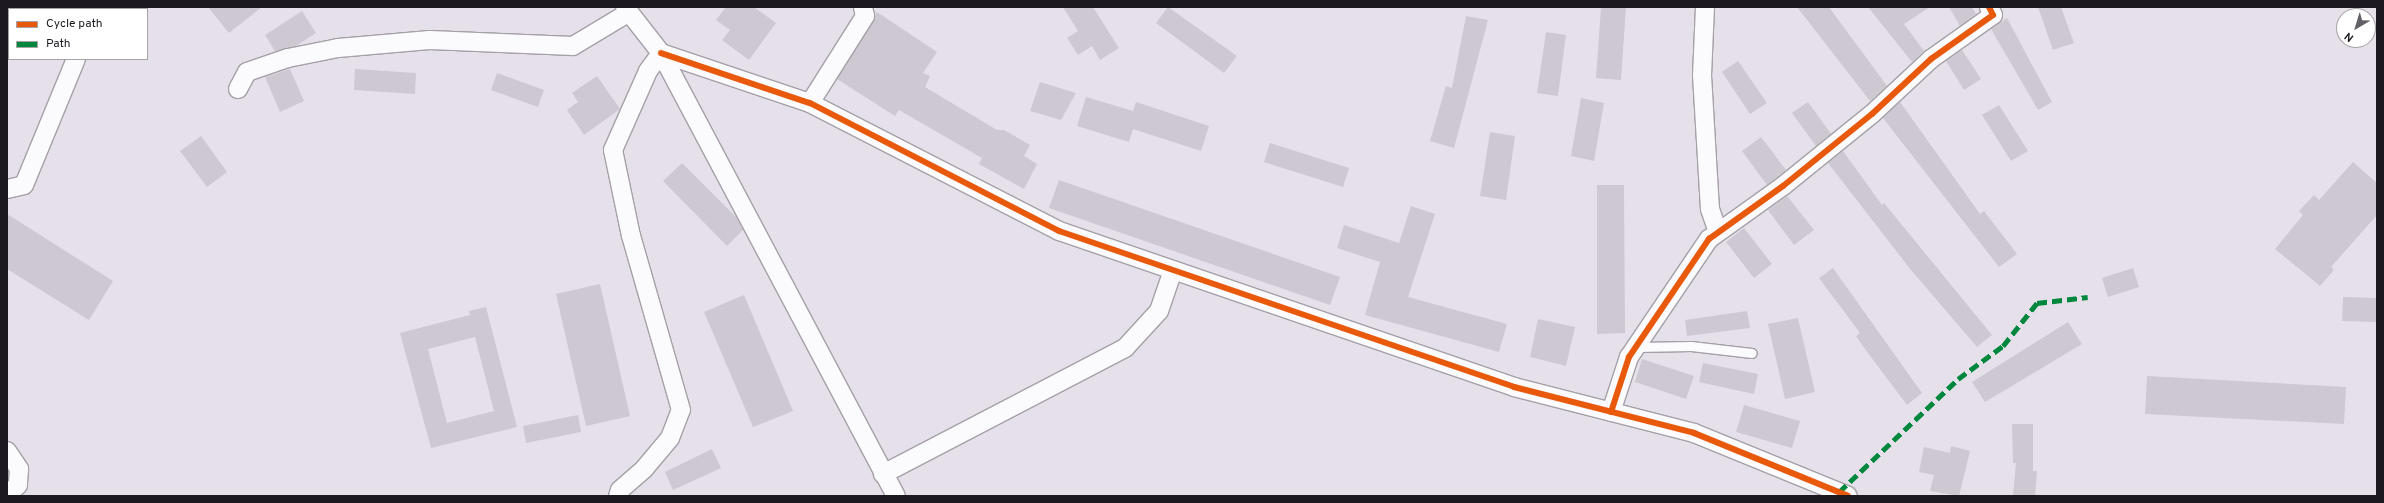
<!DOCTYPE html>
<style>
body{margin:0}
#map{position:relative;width:2384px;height:503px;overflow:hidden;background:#e6e0eb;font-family:Overpass,sans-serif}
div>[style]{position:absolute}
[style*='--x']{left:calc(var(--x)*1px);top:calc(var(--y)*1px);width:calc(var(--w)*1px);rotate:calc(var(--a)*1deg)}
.building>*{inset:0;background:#cdc8d1}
.roads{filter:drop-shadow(1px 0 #a4a0a7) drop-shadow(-1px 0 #a4a0a7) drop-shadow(0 1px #a4a0a7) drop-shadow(0 -1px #a4a0a7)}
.lane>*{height:9px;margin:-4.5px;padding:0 4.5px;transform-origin:4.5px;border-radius:4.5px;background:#fbfafc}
.street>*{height:18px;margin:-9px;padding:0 9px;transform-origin:9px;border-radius:9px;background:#fbfafc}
.quiet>*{height:5px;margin-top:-2.5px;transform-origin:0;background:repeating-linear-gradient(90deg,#00873e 0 10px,transparent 0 15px)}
.cycleway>*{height:6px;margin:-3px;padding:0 3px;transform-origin:3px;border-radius:3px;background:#e8590c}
span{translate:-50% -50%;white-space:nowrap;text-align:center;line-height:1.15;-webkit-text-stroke:3.5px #fff;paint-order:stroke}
.frame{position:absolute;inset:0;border:8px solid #1d1920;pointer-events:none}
.legend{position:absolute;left:8px;top:8px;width:140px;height:52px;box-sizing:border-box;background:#fff;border:1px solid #a5a3a6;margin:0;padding:5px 7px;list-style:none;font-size:12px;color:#1d1920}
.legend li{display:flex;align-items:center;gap:8px;height:20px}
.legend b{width:20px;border:1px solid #a5a3a6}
.north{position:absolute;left:2336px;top:8px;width:40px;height:40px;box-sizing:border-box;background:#fff;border:1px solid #a5a3a6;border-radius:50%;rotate:218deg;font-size:11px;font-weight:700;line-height:16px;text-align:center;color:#1d1920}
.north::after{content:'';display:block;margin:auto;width:14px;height:18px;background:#635f67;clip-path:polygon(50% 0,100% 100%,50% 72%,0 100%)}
</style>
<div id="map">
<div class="building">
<i style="clip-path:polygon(208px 7px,262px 7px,229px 33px)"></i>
<i style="clip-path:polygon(726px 7px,754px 7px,776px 23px,749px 60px,722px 40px,730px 30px,716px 20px)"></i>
<i style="clip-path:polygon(1063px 7px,1093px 7px,1119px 48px,1100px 60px,1092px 46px,1078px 55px,1067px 38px,1078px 31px)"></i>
<i style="clip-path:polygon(1168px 7px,1237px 56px,1224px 73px,1156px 23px)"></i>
<i style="clip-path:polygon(1601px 7px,1626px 7px,1621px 80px,1596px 78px)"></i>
<i style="clip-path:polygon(1797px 7px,1829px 7px,1887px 86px,1870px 101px)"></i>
<i style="clip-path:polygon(1868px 7px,1930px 7px,1904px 24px,1924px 51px,1912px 62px)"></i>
<i style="clip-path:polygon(1949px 7px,1972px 7px,1976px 14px,1960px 26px)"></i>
<i style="clip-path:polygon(2038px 7px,2061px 7px,2074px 43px,2053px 50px)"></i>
<i style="clip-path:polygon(302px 11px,316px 33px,296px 46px,275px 51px,265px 35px)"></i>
<i style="clip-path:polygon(877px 12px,937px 52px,923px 73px,930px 76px,925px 87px,997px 130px,1004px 130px,1030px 145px,1024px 156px,1037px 164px,1024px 189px,979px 164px,982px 158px,899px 110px,895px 116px,837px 79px)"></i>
<i style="clip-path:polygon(1466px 16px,1488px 20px,1454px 148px,1430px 141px,1446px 86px,1452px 88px)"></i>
<i style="clip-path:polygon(2007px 18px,2052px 102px,2038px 110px,1991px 29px)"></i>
<i style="clip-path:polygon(1546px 32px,1566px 35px,1558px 96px,1537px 93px)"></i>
<i style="clip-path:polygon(1962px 50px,1981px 79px,1964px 90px,1946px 61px)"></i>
<i style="clip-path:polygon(1738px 61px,1767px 103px,1750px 114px,1722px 72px)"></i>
<i style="clip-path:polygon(290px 69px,304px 101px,280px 112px,265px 77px)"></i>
<i style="clip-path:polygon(355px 69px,416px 73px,415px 94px,354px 90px)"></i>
<i style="clip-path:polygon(497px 73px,544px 90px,538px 107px,491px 90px)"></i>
<i style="clip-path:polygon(597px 76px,620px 109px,584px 135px,567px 110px,578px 102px,572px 93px)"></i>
<i style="clip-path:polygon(1040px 82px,1076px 93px,1061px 120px,1030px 111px)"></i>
<i style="clip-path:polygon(1086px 97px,1133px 111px,1136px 102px,1209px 126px,1201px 151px,1133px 129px,1129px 142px,1077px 126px)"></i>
<i style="clip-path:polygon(1581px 98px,1604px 103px,1594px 161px,1571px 156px)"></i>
<i style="clip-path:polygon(1808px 102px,1831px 134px,1816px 146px,1792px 113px)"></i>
<i style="clip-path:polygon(1900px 102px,1980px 214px,1984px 211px,2017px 254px,1999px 267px,1883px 118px)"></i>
<i style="clip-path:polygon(1999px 105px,2028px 151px,2011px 161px,1982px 115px)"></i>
<i style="clip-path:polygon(1490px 132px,1515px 136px,1506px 200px,1480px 196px)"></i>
<i style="clip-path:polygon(201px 136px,227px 172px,207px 187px,180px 151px)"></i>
<i style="clip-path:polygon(1761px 137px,1786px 170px,1767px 185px,1742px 151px)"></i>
<i style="clip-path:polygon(1270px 143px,1349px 168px,1343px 187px,1264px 162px)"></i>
<i style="clip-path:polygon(1843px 151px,1882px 205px,1884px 203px,1992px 335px,1977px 347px,1911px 270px,1828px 163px)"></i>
<i style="clip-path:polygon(2353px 162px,2377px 183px,2377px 215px,2331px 267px,2334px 270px,2320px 286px,2275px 249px,2303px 215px,2299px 211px,2314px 195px,2319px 200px)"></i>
<i style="clip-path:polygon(682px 163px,736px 217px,743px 230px,727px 246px,663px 181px)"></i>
<i style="clip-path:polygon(1059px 180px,1340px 277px,1330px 305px,1049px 208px)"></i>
<i style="clip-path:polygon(1597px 185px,1624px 185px,1625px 333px,1597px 334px)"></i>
<i style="clip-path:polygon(1787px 196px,1814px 230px,1794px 245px,1768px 210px)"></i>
<i style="clip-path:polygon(1411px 206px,1435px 214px,1408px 297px,1507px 324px,1499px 352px,1365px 315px,1380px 262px,1337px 248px,1344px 225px,1399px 243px)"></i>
<i style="clip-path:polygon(7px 214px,113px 281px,89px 320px,7px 269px)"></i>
<i style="clip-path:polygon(1744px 228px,1772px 264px,1754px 278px,1726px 242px)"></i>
<i style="clip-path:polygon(1833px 268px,1922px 393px,1907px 405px,1865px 349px,1856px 336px,1860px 333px,1819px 278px)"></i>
<i style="clip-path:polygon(2133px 268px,2139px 287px,2108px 297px,2102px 278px)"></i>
<i style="clip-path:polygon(600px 284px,630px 416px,586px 426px,556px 294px)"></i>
<i style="clip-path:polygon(744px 295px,793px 411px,753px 427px,704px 312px)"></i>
<i style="clip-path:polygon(2343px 297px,2377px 298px,2377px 322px,2342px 321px)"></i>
<i style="clip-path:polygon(evenodd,486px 307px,517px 427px,431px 448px,400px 333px,470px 315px,469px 311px,486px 307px,475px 337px,494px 411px,447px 423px,428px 349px,475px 337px)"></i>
<i style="clip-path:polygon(1747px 311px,1750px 328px,1687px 336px,1685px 320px)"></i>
<i style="clip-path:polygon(1798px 318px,1815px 392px,1785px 399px,1768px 324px)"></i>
<i style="clip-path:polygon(1538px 319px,1575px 327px,1566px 366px,1530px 357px)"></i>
<i style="clip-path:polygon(2068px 322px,2082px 344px,1985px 402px,1972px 382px)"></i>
<i style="clip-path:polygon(1642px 359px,1694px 376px,1686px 399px,1635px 382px)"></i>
<i style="clip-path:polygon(1703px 363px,1758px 374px,1754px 394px,1699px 382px)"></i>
<i style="clip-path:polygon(2147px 376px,2346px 387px,2344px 424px,2145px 414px)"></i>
<i style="clip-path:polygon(1744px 405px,1800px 421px,1792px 448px,1736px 432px)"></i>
<i style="clip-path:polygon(578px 415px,581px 432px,526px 443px,523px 426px)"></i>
<i style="clip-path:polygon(2012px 424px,2033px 424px,2033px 471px,2037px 471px,2035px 496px,2013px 496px,2016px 463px,2013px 463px)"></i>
<i style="clip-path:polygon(1951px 446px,1970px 451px,1959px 496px,1930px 491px,1934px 475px,1919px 472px,1924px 447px,1950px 453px)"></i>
<i style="clip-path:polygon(712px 449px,721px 468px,673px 490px,665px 472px)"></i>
</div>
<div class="roads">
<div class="lane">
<i style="--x:1637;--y:347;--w:54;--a:-1.1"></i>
<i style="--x:1691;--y:346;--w:61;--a:6.5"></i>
</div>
<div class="street">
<i style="--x:625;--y:7;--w:58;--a:52"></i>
<i style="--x:661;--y:53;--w:501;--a:62.06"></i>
<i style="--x:1705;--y:7;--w:68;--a:92.5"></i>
<i style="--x:1702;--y:75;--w:134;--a:86.6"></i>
<i style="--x:1710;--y:209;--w:24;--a:71"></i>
<i style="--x:106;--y:9;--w:4;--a:-27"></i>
<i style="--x:661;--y:53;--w:157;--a:18.6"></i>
<i style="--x:810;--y:103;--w:280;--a:27.2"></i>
<i style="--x:1059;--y:231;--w:481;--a:18.9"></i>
<i style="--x:1514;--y:387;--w:186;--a:14.3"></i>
<i style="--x:1694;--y:433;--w:166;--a:22.2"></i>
<i style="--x:238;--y:89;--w:19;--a:-62"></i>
<i style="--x:247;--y:72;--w:43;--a:-18.9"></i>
<i style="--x:288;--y:58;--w:51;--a:-11.3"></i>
<i style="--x:338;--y:48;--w:92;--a:-5"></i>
<i style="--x:430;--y:40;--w:143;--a:2.4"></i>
<i style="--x:573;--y:46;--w:64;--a:-31"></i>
<i style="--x:810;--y:103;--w:103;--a:-57.7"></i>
<i style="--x:865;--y:16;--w:9;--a:-103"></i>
<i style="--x:7;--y:189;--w:17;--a:-13"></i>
<i style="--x:24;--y:185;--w:136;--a:-67.6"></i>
<i style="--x:1611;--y:412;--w:58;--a:-71.9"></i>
<i style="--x:1629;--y:357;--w:143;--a:-55.9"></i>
<i style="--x:1709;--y:239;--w:91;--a:-35.6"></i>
<i style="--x:1783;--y:186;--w:114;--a:-39"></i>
<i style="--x:1872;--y:114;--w:81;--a:-43"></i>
<i style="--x:1931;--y:59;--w:76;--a:-35.4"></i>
<i style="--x:1993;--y:15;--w:9;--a:-117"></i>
<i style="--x:7;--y:451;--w:22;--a:56"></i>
<i style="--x:19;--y:469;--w:16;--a:94"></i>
<i style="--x:18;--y:485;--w:15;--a:138"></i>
<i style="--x:883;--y:474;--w:273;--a:-27.5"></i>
<i style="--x:1125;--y:348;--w:50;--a:-47.4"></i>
<i style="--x:1159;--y:311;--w:43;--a:-71.1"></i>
<i style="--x:618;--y:496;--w:6;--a:-72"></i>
<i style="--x:620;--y:490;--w:32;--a:-41"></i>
<i style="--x:644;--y:469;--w:40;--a:-50"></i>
<i style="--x:670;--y:438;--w:30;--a:-69"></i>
<i style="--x:681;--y:410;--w:181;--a:-106"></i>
<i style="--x:631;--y:236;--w:88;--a:-101.8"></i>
<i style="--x:613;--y:150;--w:86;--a:-66.1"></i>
<i style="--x:648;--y:71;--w:22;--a:-54"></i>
</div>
</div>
<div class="quiet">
<i style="--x:1839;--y:492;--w:164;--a:-43.5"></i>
<i style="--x:1958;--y:379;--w:56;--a:-36.3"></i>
<i style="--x:2003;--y:346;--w:55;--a:-51.7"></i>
<i style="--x:2037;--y:303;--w:51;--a:-6.7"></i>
</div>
<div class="cycleway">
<i style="--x:661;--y:53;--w:157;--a:18.6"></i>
<i style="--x:810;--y:103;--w:280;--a:27.2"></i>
<i style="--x:1059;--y:231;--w:481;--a:18.9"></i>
<i style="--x:1514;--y:387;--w:186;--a:14.3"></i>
<i style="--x:1694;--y:433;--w:166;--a:22.2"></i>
<i style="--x:1611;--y:412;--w:58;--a:-71.9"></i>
<i style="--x:1629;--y:357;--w:143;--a:-55.9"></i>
<i style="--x:1709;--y:239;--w:91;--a:-35.6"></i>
<i style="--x:1783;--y:186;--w:114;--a:-39"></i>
<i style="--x:1872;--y:114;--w:81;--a:-43"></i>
<i style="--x:1931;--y:59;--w:76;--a:-35.4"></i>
<i style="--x:1993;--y:15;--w:9;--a:-117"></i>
</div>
<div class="frame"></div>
<ul class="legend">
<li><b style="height:5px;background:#e8590c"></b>Cycle path</li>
<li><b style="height:5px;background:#00873e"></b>Path</li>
</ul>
<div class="north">N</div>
</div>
